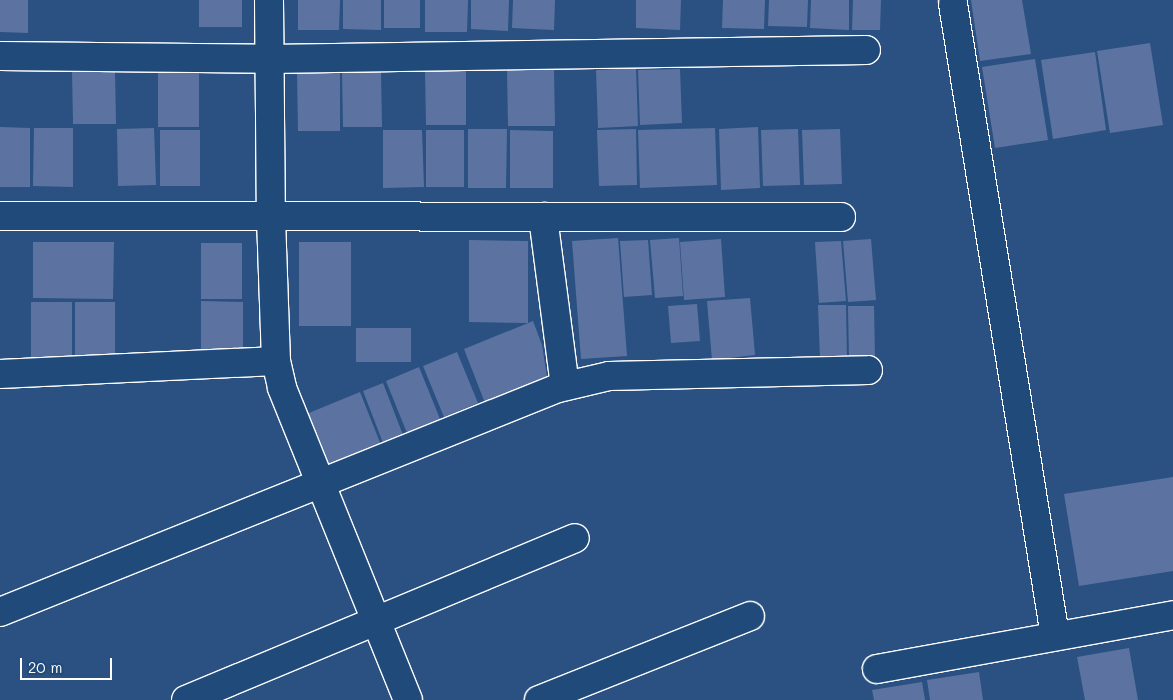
<!DOCTYPE html>
<style>
body{margin:0}
#map{position:relative;width:1173px;height:700px;overflow:hidden;background:#2a5181;font-family:Mali,sans-serif}
div>[style]{position:absolute}
[style*='--x']{left:calc(var(--x)*1px);top:calc(var(--y)*1px);width:calc(var(--w)*1px);rotate:calc(var(--a)*1deg)}
.building>*{inset:0;background:#5c73a1}
.roads{filter:drop-shadow(1px 0 #fff) drop-shadow(-1px 0 #fff) drop-shadow(0 1px #fff) drop-shadow(0 -1px #fff)}
.minor>*{height:28px;margin:-14px;padding:0 14px;transform-origin:14px;border-radius:14px;background:#1f4a7a}
span{translate:-50% -50%;white-space:nowrap;text-align:center;line-height:1.15;-webkit-text-stroke:4px #1f4a7a;paint-order:stroke}
.scale{position:absolute;left:20px;top:658px;width:92px;height:22px;box-sizing:border-box;border:2px solid #fff;border-top:0;padding-left:6px;font-size:15px;line-height:18px;white-space:nowrap;color:#fff;-webkit-text-stroke:4px #1f4a7a;paint-order:stroke}
</style>
<div id="map">
<div class="building">
<i style="clip-path:polygon(0 0,28px 0,28px 33px,0 32px)"></i>
<i style="clip-path:polygon(199px 0,242px 0,242px 27px,199px 27px)"></i>
<i style="clip-path:polygon(298px 0,340px 0,339px 30px,298px 30px)"></i>
<i style="clip-path:polygon(343px 0,381px 0,381px 30px,343px 29px)"></i>
<i style="clip-path:polygon(384px 0,420px 0,420px 28px,384px 28px)"></i>
<i style="clip-path:polygon(425px 0,468px 0,467px 32px,425px 32px)"></i>
<i style="clip-path:polygon(471px 0,509px 0,508px 31px,471px 29px)"></i>
<i style="clip-path:polygon(513px 0,555px 0,554px 30px,512px 28px)"></i>
<i style="clip-path:polygon(636px 0,681px 0,680px 30px,636px 28px)"></i>
<i style="clip-path:polygon(723px 0,765px 0,764px 29px,722px 28px)"></i>
<i style="clip-path:polygon(769px 0,808px 0,807px 27px,768px 26px)"></i>
<i style="clip-path:polygon(811px 0,849px 0,849px 30px,810px 28px)"></i>
<i style="clip-path:polygon(853px 0,881px 0,880px 30px,852px 30px)"></i>
<i style="clip-path:polygon(971px 0,1022px 0,1031px 54px,980px 61px)"></i>
<i style="clip-path:polygon(1150px 43px,1163px 125px,1110px 133px,1097px 51px)"></i>
<i style="clip-path:polygon(1095px 52px,1106px 130px,1053px 139px,1041px 60px)"></i>
<i style="clip-path:polygon(1035px 59px,1048px 140px,995px 148px,982px 67px)"></i>
<i style="clip-path:polygon(636px 68px,638px 126px,598px 128px,596px 70px)"></i>
<i style="clip-path:polygon(340px 69px,340px 131px,298px 131px,297px 70px)"></i>
<i style="clip-path:polygon(507px 69px,554px 69px,555px 126px,508px 126px)"></i>
<i style="clip-path:polygon(680px 69px,682px 123px,640px 125px,638px 70px)"></i>
<i style="clip-path:polygon(72px 70px,115px 70px,116px 124px,73px 124px)"></i>
<i style="clip-path:polygon(158px 70px,199px 70px,199px 127px,158px 127px)"></i>
<i style="clip-path:polygon(425px 70px,466px 70px,466px 125px,426px 125px)"></i>
<i style="clip-path:polygon(342px 71px,381px 71px,382px 127px,343px 127px)"></i>
<i style="clip-path:polygon(0 127px,30px 128px,30px 187px,0 187px)"></i>
<i style="clip-path:polygon(758px 127px,760px 188px,721px 190px,719px 129px)"></i>
<i style="clip-path:polygon(34px 128px,73px 128px,73px 187px,33px 186px)"></i>
<i style="clip-path:polygon(154px 128px,156px 185px,118px 186px,117px 129px)"></i>
<i style="clip-path:polygon(715px 128px,717px 185px,640px 188px,638px 130px)"></i>
<i style="clip-path:polygon(468px 129px,507px 129px,506px 188px,468px 188px)"></i>
<i style="clip-path:polygon(636px 129px,637px 185px,599px 186px,597px 130px)"></i>
<i style="clip-path:polygon(798px 129px,800px 185px,763px 186px,761px 130px)"></i>
<i style="clip-path:polygon(840px 129px,842px 184px,804px 185px,802px 130px)"></i>
<i style="clip-path:polygon(160px 130px,200px 130px,200px 186px,160px 186px)"></i>
<i style="clip-path:polygon(383px 130px,422px 130px,424px 187px,383px 188px)"></i>
<i style="clip-path:polygon(426px 130px,464px 130px,464px 187px,426px 187px)"></i>
<i style="clip-path:polygon(510px 130px,553px 131px,553px 188px,510px 188px)"></i>
<i style="clip-path:polygon(618px 238px,627px 356px,581px 359px,572px 241px)"></i>
<i style="clip-path:polygon(679px 238px,683px 296px,655px 298px,650px 240px)"></i>
<i style="clip-path:polygon(721px 239px,725px 297px,684px 300px,680px 242px)"></i>
<i style="clip-path:polygon(871px 239px,876px 300px,848px 302px,843px 241px)"></i>
<i style="clip-path:polygon(469px 240px,528px 241px,528px 323px,469px 322px)"></i>
<i style="clip-path:polygon(648px 240px,652px 295px,624px 297px,620px 241px)"></i>
<i style="clip-path:polygon(841px 241px,846px 301px,819px 303px,815px 242px)"></i>
<i style="clip-path:polygon(33px 242px,114px 242px,113px 299px,33px 298px)"></i>
<i style="clip-path:polygon(299px 242px,351px 242px,351px 326px,299px 326px)"></i>
<i style="clip-path:polygon(201px 243px,242px 243px,242px 299px,201px 299px)"></i>
<i style="clip-path:polygon(750px 298px,755px 355px,712px 360px,707px 301px)"></i>
<i style="clip-path:polygon(201px 301px,243px 302px,243px 356px,201px 356px)"></i>
<i style="clip-path:polygon(31px 302px,72px 302px,72px 357px,31px 358px)"></i>
<i style="clip-path:polygon(75px 302px,115px 302px,115px 357px,75px 356px)"></i>
<i style="clip-path:polygon(697px 304px,700px 341px,671px 343px,668px 306px)"></i>
<i style="clip-path:polygon(818px 305px,846px 305px,847px 360px,820px 360px)"></i>
<i style="clip-path:polygon(848px 306px,874px 306px,875px 359px,849px 360px)"></i>
<i style="clip-path:polygon(533px 321px,542px 345px,547px 377px,485px 403px,464px 349px)"></i>
<i style="clip-path:polygon(356px 328px,411px 328px,411px 362px,356px 362px)"></i>
<i style="clip-path:polygon(457px 352px,478px 403px,444px 417px,423px 366px)"></i>
<i style="clip-path:polygon(419px 367px,440px 419px,407px 433px,386px 381px)"></i>
<i style="clip-path:polygon(383px 383px,403px 435px,383px 443px,363px 391px)"></i>
<i style="clip-path:polygon(360px 392px,381px 445px,324px 467px,304px 415px)"></i>
<i style="clip-path:polygon(1173px 477px,1173px 571px,1079px 586px,1064px 494px)"></i>
<i style="clip-path:polygon(1129px 648px,1138px 700px,1085px 700px,1077px 657px)"></i>
<i style="clip-path:polygon(979px 672px,983px 700px,930px 700px,927px 680px)"></i>
<i style="clip-path:polygon(922px 682px,925px 700px,874px 700px,872px 690px)"></i>
</div>
<div class="roads">
<div class="minor">
<i style="--x:269;--y:0;--w:218;--a:89.5"></i>
<i style="--x:271;--y:218;--w:143;--a:88"></i>
<i style="--x:276;--y:361;--w:28;--a:77"></i>
<i style="--x:282;--y:388;--w:336;--a:68"></i>
<i style="--x:953;--y:4;--w:640;--a:80.83"></i>
<i style="--x:0;--y:56;--w:269;--a:0.6"></i>
<i style="--x:269;--y:59;--w:597;--a:-0.86"></i>
<i style="--x:0;--y:216;--w:841;--a:0.07"></i>
<i style="--x:543;--y:217;--w:170;--a:82.6"></i>
<i style="--x:0;--y:374;--w:276;--a:-2.7"></i>
<i style="--x:0;--y:612;--w:601;--a:-21.87"></i>
<i style="--x:558;--y:388;--w:52;--a:-13.2"></i>
<i style="--x:609;--y:376;--w:259;--a:-1.3"></i>
<i style="--x:877;--y:669;--w:301;--a:-10.3"></i>
<i style="--x:186;--y:700;--w:421;--a:-22.6"></i>
<i style="--x:539;--y:700;--w:227;--a:-21.7"></i>
</div>
</div>
<div class="scale">20 m</div>
</div>
